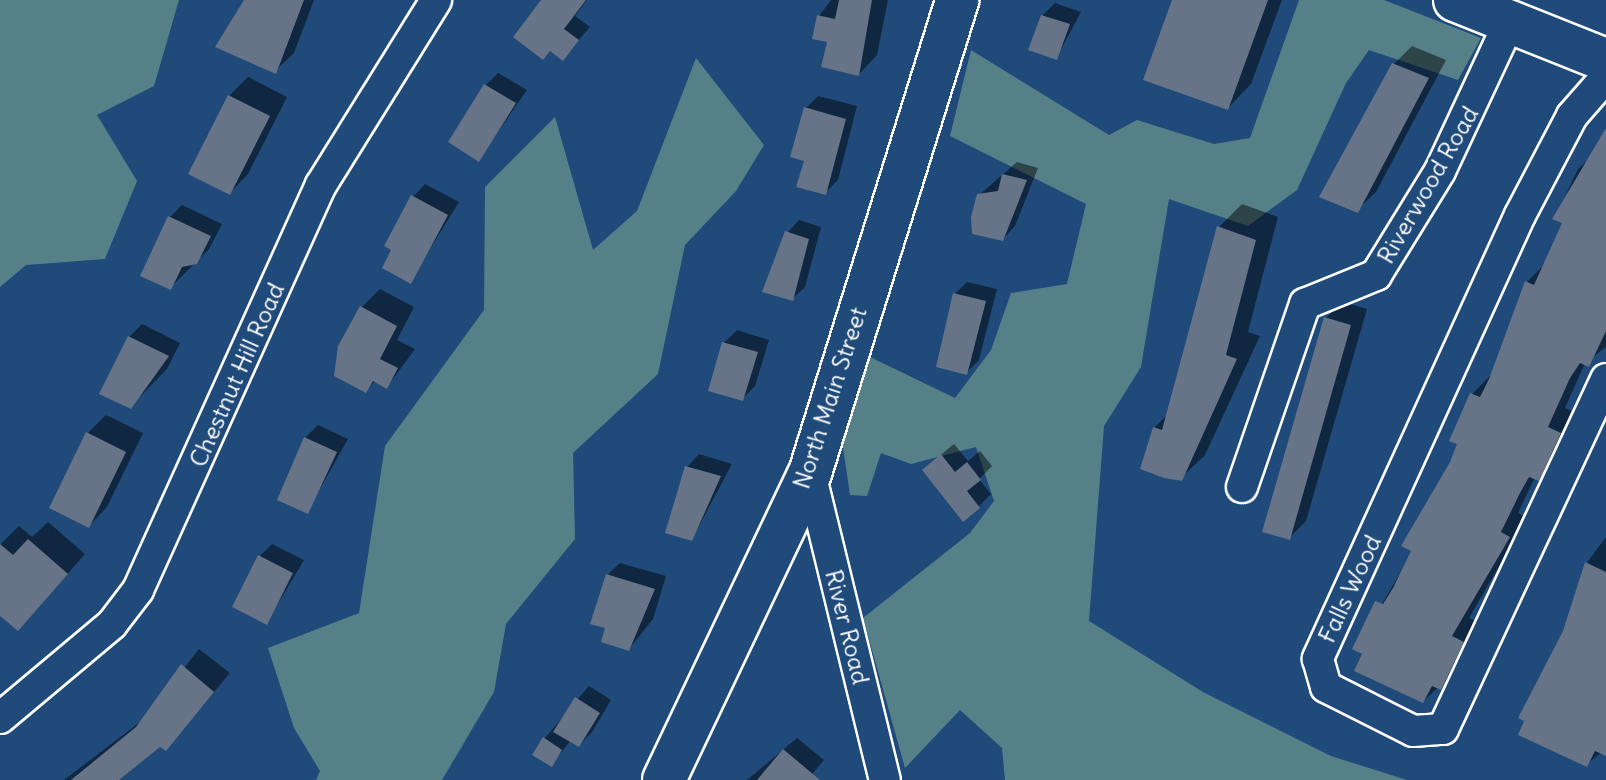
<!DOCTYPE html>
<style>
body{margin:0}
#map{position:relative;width:1606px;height:780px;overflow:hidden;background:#1f4a7a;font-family:Delius,sans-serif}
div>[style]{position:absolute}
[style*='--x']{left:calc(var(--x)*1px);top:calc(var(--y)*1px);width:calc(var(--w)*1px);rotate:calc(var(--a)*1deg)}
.green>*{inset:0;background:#558088}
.shadow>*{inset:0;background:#0007}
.building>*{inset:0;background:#677386}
.roads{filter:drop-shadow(2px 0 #fff) drop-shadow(-2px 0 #fff) drop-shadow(0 2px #fff) drop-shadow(0 -2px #fff)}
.street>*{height:30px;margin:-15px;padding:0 15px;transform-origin:15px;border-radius:15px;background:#1f4a7a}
.secondary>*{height:42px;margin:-21px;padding:0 21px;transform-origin:21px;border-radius:21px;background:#1f4a7a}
span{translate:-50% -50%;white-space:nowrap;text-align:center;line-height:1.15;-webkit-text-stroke:6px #1f4a7a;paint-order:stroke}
.street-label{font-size:24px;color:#fff}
</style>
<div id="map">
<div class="green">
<i style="clip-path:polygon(0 0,179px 0,154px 86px,97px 115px,137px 181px,105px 259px,26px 265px,0 287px)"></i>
<i style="clip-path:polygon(1299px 0,1384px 0,1481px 38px,1458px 80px,1369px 50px,1346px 83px,1297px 190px,1248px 226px,1169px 199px,1141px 367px,1104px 426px,1089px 621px,1203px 692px,1331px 756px,1407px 780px,1005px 780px,1002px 748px,960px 710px,905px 768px,863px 618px,970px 533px,994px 501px,976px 447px,911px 464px,881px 453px,867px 496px,850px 495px,842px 441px,870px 357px,955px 398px,991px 350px,1011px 293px,1067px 284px,1086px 204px,950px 136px,971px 50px,1109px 135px,1137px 120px,1214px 144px,1250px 138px)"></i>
<i style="clip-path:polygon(696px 58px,764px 145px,736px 191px,685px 245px,658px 374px,573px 453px,575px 539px,506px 624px,494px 692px,442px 780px,316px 780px,320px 771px,294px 728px,268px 648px,359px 613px,385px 446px,484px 310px,485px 187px,555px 117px,593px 250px,637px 211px)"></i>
</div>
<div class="shadow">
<i style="clip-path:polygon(246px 0,314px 0,294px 53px,275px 71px,218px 46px)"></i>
<i style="clip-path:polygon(543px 0,587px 0,575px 16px,590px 27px,563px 58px)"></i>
<i style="clip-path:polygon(831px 0,888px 0,877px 55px,859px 74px,819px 16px)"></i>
<i style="clip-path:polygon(1174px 0,1282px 0,1251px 84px,1228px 108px)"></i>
<i style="clip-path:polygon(1055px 3px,1081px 12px,1057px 57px,1042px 16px)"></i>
<i style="clip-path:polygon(1412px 46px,1446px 60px,1376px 192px,1357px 210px,1394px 64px)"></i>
<i style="clip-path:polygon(498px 73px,527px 90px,479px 159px,486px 85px)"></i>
<i style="clip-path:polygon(248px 77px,287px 97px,248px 174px,230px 193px,229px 96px)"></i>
<i style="clip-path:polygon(818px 96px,857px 106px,838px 180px,825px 193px,806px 159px,806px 108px)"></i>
<i style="clip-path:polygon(1606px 144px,1606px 347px,1585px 363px,1565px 408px,1578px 414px,1557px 460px,1535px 477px,1518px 513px,1527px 518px,1469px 618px,1481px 623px,1459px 669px,1423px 701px,1355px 649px,1414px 550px,1459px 443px,1451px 440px,1472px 394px,1491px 375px,1527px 282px,1546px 263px,1564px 222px,1555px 218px,1578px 169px)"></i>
<i style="clip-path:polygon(1017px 162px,1038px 168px,1015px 226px,1003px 239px,979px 195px)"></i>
<i style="clip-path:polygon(425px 184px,459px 202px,410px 281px,413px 197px)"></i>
<i style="clip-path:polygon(1242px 204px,1278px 217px,1248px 332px,1260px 336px,1205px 455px,1181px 478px,1154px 428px,1168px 414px,1219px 227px)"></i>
<i style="clip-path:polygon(182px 205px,222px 224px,209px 249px,170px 288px,170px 217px)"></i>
<i style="clip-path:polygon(799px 220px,821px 227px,805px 287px,792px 299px,787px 233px)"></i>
<i style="clip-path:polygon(967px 282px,997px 289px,979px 360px,967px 372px,955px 294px)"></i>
<i style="clip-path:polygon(380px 289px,414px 307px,397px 340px,415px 349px,387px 387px,376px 380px,365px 391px,362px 307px)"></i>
<i style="clip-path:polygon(1343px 302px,1367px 309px,1306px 521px,1289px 538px,1326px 318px)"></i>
<i style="clip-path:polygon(142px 324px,180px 343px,167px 369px,130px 407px,129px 337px)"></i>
<i style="clip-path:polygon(737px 330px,769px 340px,755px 386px,743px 398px,724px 343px)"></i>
<i style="clip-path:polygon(106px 415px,143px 433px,107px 507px,89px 526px,88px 433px)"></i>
<i style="clip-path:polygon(318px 425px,348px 439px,307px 512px,305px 438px)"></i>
<i style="clip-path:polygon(954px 444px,968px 461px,980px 451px,992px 466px,979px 479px,991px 494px,979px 506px,937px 458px)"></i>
<i style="clip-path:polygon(699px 454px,732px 464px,692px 539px,687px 467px)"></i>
<i style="clip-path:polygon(48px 522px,85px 554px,36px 610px,0 613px,0 545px,19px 526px,32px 537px)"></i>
<i style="clip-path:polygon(1606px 537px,1606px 749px,1587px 764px,1565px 632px,1586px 564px)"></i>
<i style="clip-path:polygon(272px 544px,304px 560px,267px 622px,260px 556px)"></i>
<i style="clip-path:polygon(620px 563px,666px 576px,653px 619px,629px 649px,607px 627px,607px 575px)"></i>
<i style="clip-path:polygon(199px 649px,230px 673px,166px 749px,160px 744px,118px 780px,64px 780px,144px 719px)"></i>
<i style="clip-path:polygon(589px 686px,611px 700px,592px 732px,579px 745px,571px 740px,552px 764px,545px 738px)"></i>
<i style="clip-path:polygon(797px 738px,824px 760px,807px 780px,747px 780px)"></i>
</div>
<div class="building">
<i style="clip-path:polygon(244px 0,304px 0,276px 74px,215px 47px)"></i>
<i style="clip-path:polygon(541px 0,586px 0,564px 29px,579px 40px,563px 61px,550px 51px,543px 60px,513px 37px)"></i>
<i style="clip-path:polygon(839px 0,872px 0,859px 76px,821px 67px,827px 42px,812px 39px,817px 15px,835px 19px)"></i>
<i style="clip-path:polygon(1172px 0,1268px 0,1228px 110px,1143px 80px)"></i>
<i style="clip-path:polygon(1041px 15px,1070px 24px,1057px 60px,1028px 50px)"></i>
<i style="clip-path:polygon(1392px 63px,1429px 78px,1358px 213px,1319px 197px)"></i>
<i style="clip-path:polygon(484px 84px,516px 103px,479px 162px,448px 142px)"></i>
<i style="clip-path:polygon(228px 95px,270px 116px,230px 195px,188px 174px)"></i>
<i style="clip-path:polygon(804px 107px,846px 119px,826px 195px,796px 187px,804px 161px,790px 157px)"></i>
<i style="clip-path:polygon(1606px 128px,1606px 331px,1589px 367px,1580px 363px,1570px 378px,1548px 427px,1561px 433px,1539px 481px,1529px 477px,1520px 493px,1501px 532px,1510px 537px,1452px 636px,1464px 642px,1441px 690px,1432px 686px,1423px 703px,1354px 671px,1362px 654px,1352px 649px,1375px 601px,1383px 604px,1393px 588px,1411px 551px,1401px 546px,1450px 462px,1457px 444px,1449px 441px,1470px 393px,1480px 397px,1489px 379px,1525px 281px,1534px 285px,1562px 223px,1552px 219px)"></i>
<i style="clip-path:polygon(1002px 174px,1027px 180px,1003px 241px,972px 234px,971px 217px,977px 194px,998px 191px)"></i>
<i style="clip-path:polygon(411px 195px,448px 215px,411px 284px,382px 268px,391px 250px,384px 246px)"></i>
<i style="clip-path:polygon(168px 216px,211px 236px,197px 264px,182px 267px,171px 290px,140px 276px)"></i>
<i style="clip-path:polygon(1217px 226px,1256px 240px,1226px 355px,1237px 359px,1182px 481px,1164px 478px,1140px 469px,1153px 427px,1162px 430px)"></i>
<i style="clip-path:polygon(785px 231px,809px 239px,793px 301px,762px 292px)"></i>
<i style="clip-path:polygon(953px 293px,986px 301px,967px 375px,936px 367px)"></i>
<i style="clip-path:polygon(360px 306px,397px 326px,380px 359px,398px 368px,387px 389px,373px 381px,366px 393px,334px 376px,338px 346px)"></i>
<i style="clip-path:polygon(1324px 317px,1351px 325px,1290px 540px,1262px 532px)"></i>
<i style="clip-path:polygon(128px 336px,169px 356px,131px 409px,99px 394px)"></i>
<i style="clip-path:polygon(722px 342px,758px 352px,743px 401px,708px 391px)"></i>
<i style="clip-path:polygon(86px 432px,126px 452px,89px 528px,49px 508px)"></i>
<i style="clip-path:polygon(304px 437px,337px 452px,308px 514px,277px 500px)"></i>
<i style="clip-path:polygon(941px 454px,955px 472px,967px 462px,981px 480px,967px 491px,980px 508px,963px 522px,922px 470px)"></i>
<i style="clip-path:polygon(685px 466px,721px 476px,692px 541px,665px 533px)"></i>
<i style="clip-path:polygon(28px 539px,68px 574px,18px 631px,0 616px,0 544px,13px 555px)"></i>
<i style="clip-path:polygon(258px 555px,293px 573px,267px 625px,232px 607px)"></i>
<i style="clip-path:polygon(1585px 562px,1606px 572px,1606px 756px,1595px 751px,1587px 767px,1518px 735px,1524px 721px,1518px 718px,1563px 631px)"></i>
<i style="clip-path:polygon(606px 574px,655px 589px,629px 651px,601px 642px,605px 628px,590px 624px)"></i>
<i style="clip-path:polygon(181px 664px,214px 692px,166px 751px,160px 747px,119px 780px,71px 780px,136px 727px)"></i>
<i style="clip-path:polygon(575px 697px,600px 713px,579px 747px,553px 732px)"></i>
<i style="clip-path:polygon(543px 737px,562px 750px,552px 767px,532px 755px)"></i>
<i style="clip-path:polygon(783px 749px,820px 780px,757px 780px)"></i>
</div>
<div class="roads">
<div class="street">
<i style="--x:1606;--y:77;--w:52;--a:131.1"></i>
<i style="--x:1572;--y:116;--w:112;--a:117.7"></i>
<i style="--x:1520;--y:215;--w:488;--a:114.5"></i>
<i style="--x:1318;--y:659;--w:29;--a:74"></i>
<i style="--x:1326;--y:687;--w:97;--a:26.8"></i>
<i style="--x:1413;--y:731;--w:30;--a:-4"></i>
<i style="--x:1443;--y:729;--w:386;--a:-65"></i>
<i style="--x:810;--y:473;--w:316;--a:76.3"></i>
<i style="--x:1242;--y:487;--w:194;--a:-71"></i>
<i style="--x:1305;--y:304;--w:77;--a:-22.2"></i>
<i style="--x:1376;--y:275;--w:122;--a:-58.4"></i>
<i style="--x:1440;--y:171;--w:166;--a:-65"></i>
<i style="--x:0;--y:718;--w:146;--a:-40"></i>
<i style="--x:112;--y:624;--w:43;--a:-52.6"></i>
<i style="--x:138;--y:590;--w:444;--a:-65.7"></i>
<i style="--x:321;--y:185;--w:218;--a:-58.1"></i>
</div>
<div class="secondary">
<i style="--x:1455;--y:0;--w:162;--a:21.7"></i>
<i style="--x:664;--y:780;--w:340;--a:-64.6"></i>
<i style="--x:810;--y:473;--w:495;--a:-72.7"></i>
</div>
</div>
<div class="street-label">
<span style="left:1428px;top:185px;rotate:-60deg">Riverwood Road</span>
<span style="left:237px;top:375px;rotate:-66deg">Chestnut Hill Road</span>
<span style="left:830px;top:398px;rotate:-72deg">North Main Street</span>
<span style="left:1350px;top:589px;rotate:-65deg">Falls Wood</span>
<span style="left:847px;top:627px;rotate:76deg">River Road</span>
</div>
</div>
